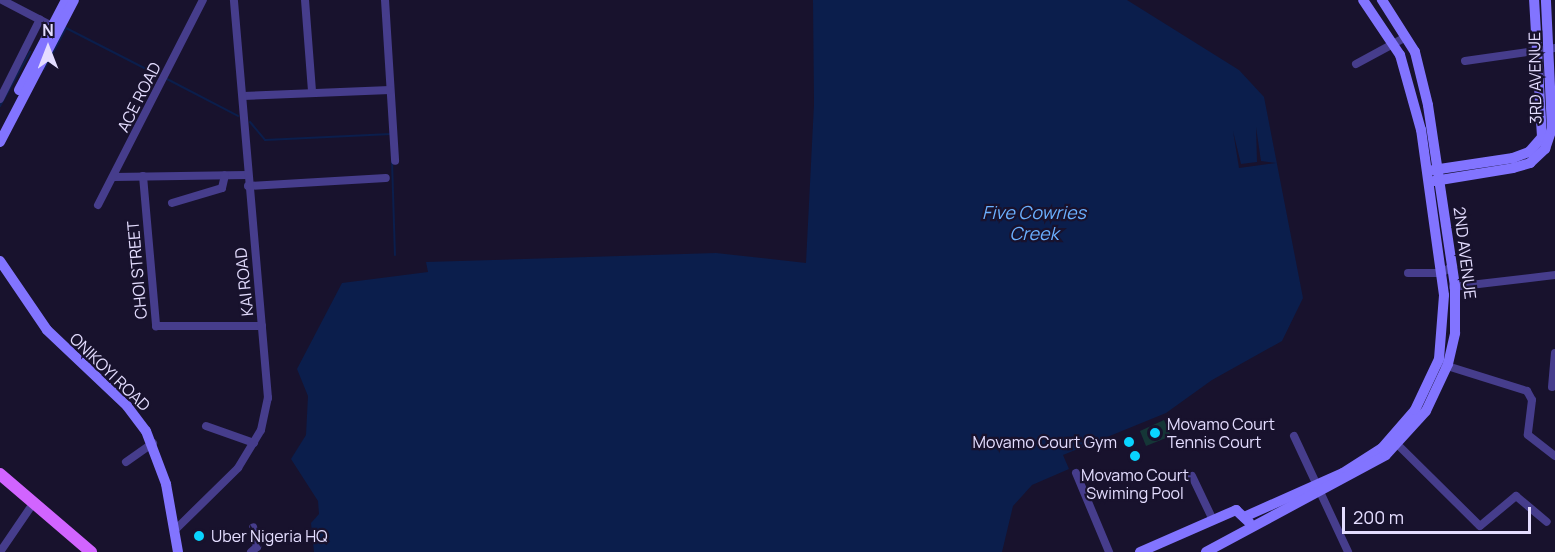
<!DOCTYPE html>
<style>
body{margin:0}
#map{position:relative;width:1555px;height:552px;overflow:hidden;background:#18122d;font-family:Manrope,sans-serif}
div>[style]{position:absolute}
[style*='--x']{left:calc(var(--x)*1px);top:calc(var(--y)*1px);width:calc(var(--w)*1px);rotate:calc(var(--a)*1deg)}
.green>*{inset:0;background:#153637}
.water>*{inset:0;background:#0b1e4c}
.pier>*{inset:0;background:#18122d}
.stream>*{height:2px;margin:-1px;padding:0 1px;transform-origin:1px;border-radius:1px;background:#0b1e4c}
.street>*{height:8px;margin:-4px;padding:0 4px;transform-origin:4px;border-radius:4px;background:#463d8c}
.secondary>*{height:10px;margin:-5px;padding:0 5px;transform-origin:5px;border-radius:5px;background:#8274ff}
.primary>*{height:12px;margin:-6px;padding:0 6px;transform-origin:6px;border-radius:6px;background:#d164ff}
.dots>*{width:16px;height:16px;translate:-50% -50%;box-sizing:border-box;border:3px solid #18122d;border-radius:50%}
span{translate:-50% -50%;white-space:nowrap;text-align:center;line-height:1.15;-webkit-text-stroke:4.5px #18122d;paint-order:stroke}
.street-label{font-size:16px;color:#e4ddff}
.poi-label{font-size:16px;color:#e4ddff}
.left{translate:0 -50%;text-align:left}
.right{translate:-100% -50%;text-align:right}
.water-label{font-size:18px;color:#6bb0ff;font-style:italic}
.north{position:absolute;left:18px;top:18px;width:60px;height:60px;-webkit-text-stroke:4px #18122d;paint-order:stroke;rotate:0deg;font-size:16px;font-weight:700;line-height:24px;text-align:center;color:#e4ddff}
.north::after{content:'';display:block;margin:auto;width:21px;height:27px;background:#e4ddff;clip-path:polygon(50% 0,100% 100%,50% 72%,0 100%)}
.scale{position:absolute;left:1342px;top:507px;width:189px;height:27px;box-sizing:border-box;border:3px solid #e4ddff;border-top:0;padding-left:8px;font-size:18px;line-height:21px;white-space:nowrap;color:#e4ddff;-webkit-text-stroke:4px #18122d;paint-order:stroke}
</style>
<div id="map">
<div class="green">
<i style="clip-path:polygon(1164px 420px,1171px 436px,1146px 446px,1140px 431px)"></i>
</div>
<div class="water">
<i style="clip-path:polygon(813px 0,1127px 0,1239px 70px,1264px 97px,1303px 298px,1282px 341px,1212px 380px,1166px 413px,1063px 455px,1069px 469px,1032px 485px,1013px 506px,1002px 552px,314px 552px,311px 523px,319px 514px,318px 501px,291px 459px,306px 435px,308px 396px,297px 369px,342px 283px,428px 272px,426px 262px,716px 253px,806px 263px,814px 104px)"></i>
</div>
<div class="pier">
<i style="clip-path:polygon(1256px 127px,1261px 161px,1276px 163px,1239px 168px,1233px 131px,1241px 164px,1257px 162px)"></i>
</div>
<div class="stream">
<i style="--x:44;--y:69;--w:47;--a:-61.8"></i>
<i style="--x:66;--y:28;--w:101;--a:27.1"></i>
<i style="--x:167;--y:79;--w:80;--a:27.5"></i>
<i style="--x:0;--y:106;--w:62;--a:-60.9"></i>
<i style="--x:250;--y:122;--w:23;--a:50"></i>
<i style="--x:265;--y:140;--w:126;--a:-2.7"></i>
<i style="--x:392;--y:161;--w:94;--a:88.2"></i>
</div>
<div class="street">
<i style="--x:2;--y:0;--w:56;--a:27.5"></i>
<i style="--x:305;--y:0;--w:92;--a:85.6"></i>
<i style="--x:385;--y:0;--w:161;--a:86.4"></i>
<i style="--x:1465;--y:61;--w:91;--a:-8.2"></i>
<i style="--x:1356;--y:64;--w:57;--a:-28.4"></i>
<i style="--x:243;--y:96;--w:147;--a:-2.3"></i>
<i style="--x:0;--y:99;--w:89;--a:-63.4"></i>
<i style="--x:143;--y:176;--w:151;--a:85"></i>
<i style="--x:156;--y:326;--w:106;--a:0"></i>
<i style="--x:114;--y:177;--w:133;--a:-0.9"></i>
<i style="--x:248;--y:186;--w:138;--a:-3.3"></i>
<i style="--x:172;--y:203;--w:52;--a:-16.7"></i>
<i style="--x:222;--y:188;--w:13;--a:-77"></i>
<i style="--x:98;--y:205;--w:230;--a:-62.9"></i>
<i style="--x:1408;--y:273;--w:33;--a:0"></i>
<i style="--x:1441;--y:273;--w:14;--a:-30"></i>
<i style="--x:1453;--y:287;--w:103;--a:-6.7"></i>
<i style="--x:1444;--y:365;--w:87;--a:17.4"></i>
<i style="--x:1527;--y:391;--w:10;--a:61"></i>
<i style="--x:1532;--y:400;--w:35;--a:97"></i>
<i style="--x:1528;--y:435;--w:34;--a:38"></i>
<i style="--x:1552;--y:387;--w:34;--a:-85"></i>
<i style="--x:206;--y:426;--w:51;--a:19.5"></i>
<i style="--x:1294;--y:436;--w:128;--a:65"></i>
<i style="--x:1393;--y:440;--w:122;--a:44.7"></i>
<i style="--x:1480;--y:526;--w:47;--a:-39.8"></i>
<i style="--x:1516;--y:496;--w:40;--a:40"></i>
<i style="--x:126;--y:462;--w:33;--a:-35"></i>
<i style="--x:1076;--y:473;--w:86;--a:67.3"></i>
<i style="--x:1192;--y:476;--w:49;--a:64.5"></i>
<i style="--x:176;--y:529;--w:87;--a:-44.5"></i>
<i style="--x:238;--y:468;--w:44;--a:-58.8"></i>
<i style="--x:261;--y:430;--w:33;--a:-78"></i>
<i style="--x:268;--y:398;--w:399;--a:-94.9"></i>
<i style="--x:0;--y:552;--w:53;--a:-55.7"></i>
<i style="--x:251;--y:552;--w:8;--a:-40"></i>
<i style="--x:257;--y:547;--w:20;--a:-101"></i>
</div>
<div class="secondary">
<i style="--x:19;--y:90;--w:102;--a:-62.4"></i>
<i style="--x:0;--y:142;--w:160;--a:-62.5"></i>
<i style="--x:1433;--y:170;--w:81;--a:-8.5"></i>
<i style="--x:1513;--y:158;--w:17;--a:-21"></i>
<i style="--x:1529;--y:152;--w:20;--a:-49"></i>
<i style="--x:1542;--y:137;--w:137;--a:-93.3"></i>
<i style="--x:1434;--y:181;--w:80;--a:-9.3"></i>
<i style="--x:1513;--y:168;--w:18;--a:-16"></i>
<i style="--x:1530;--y:163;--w:21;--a:-43"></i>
<i style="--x:1545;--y:149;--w:21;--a:-71"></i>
<i style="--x:1552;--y:129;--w:129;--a:-92.7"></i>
<i style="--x:0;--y:261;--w:83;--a:55.7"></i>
<i style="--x:47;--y:330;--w:110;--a:43.5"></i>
<i style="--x:127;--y:406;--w:31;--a:53"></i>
<i style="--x:146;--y:431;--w:57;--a:69.3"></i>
<i style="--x:166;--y:484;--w:69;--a:80"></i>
<i style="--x:1244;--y:517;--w:108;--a:-24"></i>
<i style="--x:1343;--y:473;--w:46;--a:-32.7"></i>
<i style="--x:1382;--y:448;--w:50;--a:-49"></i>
<i style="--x:1415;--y:410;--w:56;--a:-64.8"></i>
<i style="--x:1439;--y:359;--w:64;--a:-85.5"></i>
<i style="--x:1444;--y:295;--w:167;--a:-97.9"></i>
<i style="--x:1421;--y:130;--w:78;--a:-105.6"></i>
<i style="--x:1400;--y:55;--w:66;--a:-123.9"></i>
<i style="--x:1140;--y:552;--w:105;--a:-23.6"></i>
<i style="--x:1236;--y:510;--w:18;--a:43"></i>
<i style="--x:1206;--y:552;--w:204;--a:-28.3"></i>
<i style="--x:1386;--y:455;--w:59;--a:-47.7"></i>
<i style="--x:1426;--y:411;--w:52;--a:-64.9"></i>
<i style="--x:1448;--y:364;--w:32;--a:-77"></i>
<i style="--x:1455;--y:333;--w:47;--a:-90"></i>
<i style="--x:1455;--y:286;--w:183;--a:-98.5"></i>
<i style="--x:1428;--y:105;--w:55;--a:-103.8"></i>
<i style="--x:1415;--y:52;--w:62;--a:-122.4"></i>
</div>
<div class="primary">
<i style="--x:0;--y:474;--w:120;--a:40.6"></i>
</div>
<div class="dots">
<i style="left:1155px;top:433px;background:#09d4ff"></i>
<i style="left:1129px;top:442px;background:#09d4ff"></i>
<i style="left:1135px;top:456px;background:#09d4ff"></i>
<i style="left:199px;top:536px;background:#09d4ff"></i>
</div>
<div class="street-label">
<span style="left:1535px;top:78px;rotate:-91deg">3RD AVENUE</span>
<span style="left:139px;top:97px;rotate:-63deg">ACE ROAD</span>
<span style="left:1465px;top:253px;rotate:83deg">2ND AVENUE</span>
<span style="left:137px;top:270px;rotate:-95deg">CHOI STREET</span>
<span style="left:244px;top:282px;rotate:-96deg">KAI ROAD</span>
<span style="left:110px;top:372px;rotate:44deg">ONIKOYI ROAD</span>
</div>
<div class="poi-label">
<span class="left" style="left:1167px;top:433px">Movamo Court<br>Tennis Court</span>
<span class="right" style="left:1117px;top:442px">Movamo Court Gym</span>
<span style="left:1135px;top:484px">Movamo Court<br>Swiming Pool</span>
<span class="left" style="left:211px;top:536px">Uber Nigeria HQ</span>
</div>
<div class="water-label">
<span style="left:1034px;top:223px">Five Cowries<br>Creek</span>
</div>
<div class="north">N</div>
<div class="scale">200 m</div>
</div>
